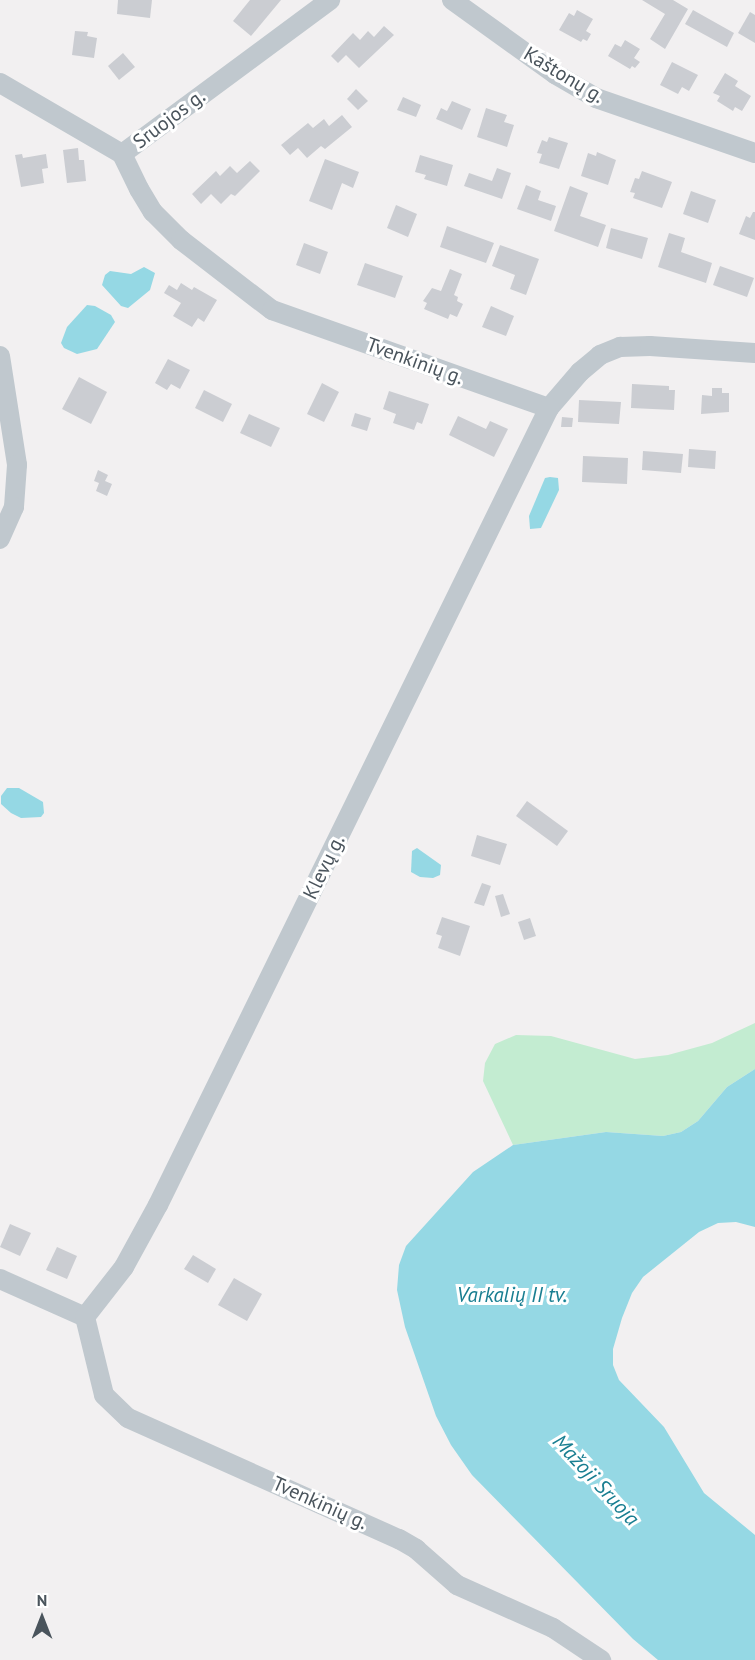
<!DOCTYPE html>
<meta charset="utf-8">
<style>
body{margin:0}
#map{position:relative;width:755px;height:1660px;overflow:hidden;background:#f2f0f1;font-family:"PT Sans",sans-serif}
div>[style]{position:absolute}
[style*='--x']{left:calc(var(--x)*1px);top:calc(var(--y)*1px);width:calc(var(--w)*1px);rotate:calc(var(--a)*1deg)}
.green>*{inset:0;background:#c3ecd1}
.water>*{inset:0;background:#95d8e4}
.building>*{inset:0;background:#cbcdd2}
.minor>*{height:20px;margin:-10px;padding:0 10px;transform-origin:10px;border-radius:10px;background:#c0c8ce}
span{translate:-50% -50%;white-space:nowrap;text-align:center;line-height:1.15;-webkit-text-stroke:6px #fff;paint-order:stroke}
.street-label{font-size:20px;color:#4a545c}
.water-label{font-size:21px;color:#197e91;font-style:italic}
.north{position:absolute;left:12px;top:1588px;width:60px;height:60px;-webkit-text-stroke:4px #fff;paint-order:stroke;rotate:0deg;font-size:16px;font-weight:700;line-height:24px;text-align:center;color:#4a545c}
.north::after{content:'';display:block;margin:auto;width:21px;height:27px;background:#4a545c;clip-path:polygon(50% 0,100% 100%,50% 72%,0 100%)}
</style>
<div id="map">
<div class="green">
<i style="clip-path:polygon(755px 1023px,755px 1069px,727px 1087px,698px 1121px,681px 1132px,663px 1136px,606px 1132px,513px 1145px,483px 1081px,485px 1063px,495px 1044px,516px 1035px,551px 1036px,635px 1059px,668px 1055px,712px 1043px)"></i>
</div>
<div class="water">
<i style="clip-path:polygon(144px 267px,155px 273px,150px 290px,128px 308px,121px 306px,102px 285px,105px 275px,110px 271px,131px 274px)"></i>
<i style="clip-path:polygon(87px 305px,95px 306px,111px 315px,115px 322px,97px 349px,77px 354px,64px 348px,61px 343px,67px 327px)"></i>
<i style="clip-path:polygon(550px 477px,558px 478px,559px 490px,541px 528px,530px 529px,529px 516px,545px 478px)"></i>
<i style="clip-path:polygon(7px 788px,19px 788px,43px 802px,44px 813px,41px 817px,21px 818px,11px 813px,1px 804px,1px 796px)"></i>
<i style="clip-path:polygon(417px 848px,441px 865px,440px 875px,433px 878px,420px 877px,411px 872px,412px 851px)"></i>
<i style="clip-path:polygon(755px 1069px,755px 1227px,736px 1222px,718px 1223px,699px 1232px,643px 1277px,632px 1293px,622px 1318px,613px 1349px,613px 1365px,619px 1380px,664px 1427px,704px 1493px,755px 1535px,755px 1660px,658px 1660px,633px 1639px,472px 1475px,451px 1445px,436px 1416px,405px 1327px,397px 1290px,399px 1265px,406px 1246px,473px 1172px,513px 1145px,606px 1132px,663px 1136px,681px 1132px,698px 1121px,727px 1087px)"></i>
</div>
<div class="building">
<i style="clip-path:polygon(118px 0,152px 0,150px 18px,117px 14px)"></i>
<i style="clip-path:polygon(250px 0,281px 0,251px 36px,233px 21px)"></i>
<i style="clip-path:polygon(642px 0,673px 0,688px 9px,665px 49px,650px 39px,665px 14px)"></i>
<i style="clip-path:polygon(577px 10px,593px 19px,586px 31px,591px 34px,587px 41px,583px 39px,581px 42px,559px 30px,569px 13px,574px 16px)"></i>
<i style="clip-path:polygon(693px 10px,734px 33px,727px 47px,685px 24px)"></i>
<i style="clip-path:polygon(750px 12px,755px 15px,755px 43px,738px 33px)"></i>
<i style="clip-path:polygon(384px 26px,394px 35px,359px 68px,346px 55px,338px 63px,331px 56px,353px 33px,360px 40px,368px 31px,374px 37px)"></i>
<i style="clip-path:polygon(75px 31px,88px 32px,87px 36px,97px 38px,94px 58px,72px 55px)"></i>
<i style="clip-path:polygon(625px 40px,640px 49px,634px 58px,640px 62px,635px 68px,632px 66px,630px 69px,608px 56px,615px 44px,621px 47px)"></i>
<i style="clip-path:polygon(123px 53px,135px 67px,119px 80px,108px 66px)"></i>
<i style="clip-path:polygon(672px 62px,698px 75px,689px 91px,682px 87px,678px 94px,660px 85px)"></i>
<i style="clip-path:polygon(725px 73px,738px 81px,735px 86px,751px 96px,742px 111px,735px 107px,733px 111px,717px 101px,720px 96px,713px 93px)"></i>
<i style="clip-path:polygon(356px 89px,368px 101px,358px 110px,347px 99px)"></i>
<i style="clip-path:polygon(403px 97px,421px 105px,416px 117px,397px 110px)"></i>
<i style="clip-path:polygon(452px 101px,471px 109px,462px 130px,436px 119px,441px 108px,447px 111px)"></i>
<i style="clip-path:polygon(486px 108px,507px 115px,504px 122px,514px 125px,507px 147px,477px 137px)"></i>
<i style="clip-path:polygon(342px 115px,352px 127px,325px 149px,321px 146px,307px 158px,298px 148px,290px 155px,281px 145px,308px 123px,313px 128px,324px 119px,329px 126px)"></i>
<i style="clip-path:polygon(549px 137px,568px 143px,559px 169px,539px 163px,542px 154px,537px 153px,542px 140px,547px 142px)"></i>
<i style="clip-path:polygon(78px 148px,79px 160px,84px 160px,86px 181px,67px 183px,63px 150px)"></i>
<i style="clip-path:polygon(597px 152px,616px 160px,608px 185px,581px 176px,588px 153px,596px 156px)"></i>
<i style="clip-path:polygon(22px 154px,23px 158px,46px 154px,48px 168px,42px 169px,44px 183px,21px 187px,15px 155px)"></i>
<i style="clip-path:polygon(420px 155px,453px 165px,447px 186px,424px 179px,426px 175px,415px 172px)"></i>
<i style="clip-path:polygon(325px 159px,359px 172px,353px 188px,342px 183px,332px 210px,309px 201px)"></i>
<i style="clip-path:polygon(250px 161px,260px 171px,235px 196px,231px 194px,221px 204px,211px 194px,201px 204px,192px 194px,216px 171px,220px 176px,230px 166px,237px 173px)"></i>
<i style="clip-path:polygon(497px 168px,511px 173px,502px 199px,464px 186px,469px 173px,492px 181px)"></i>
<i style="clip-path:polygon(642px 171px,672px 182px,662px 208px,633px 198px,635px 193px,630px 192px,635px 178px,639px 179px)"></i>
<i style="clip-path:polygon(526px 185px,541px 191px,538px 200px,556px 206px,551px 221px,517px 209px)"></i>
<i style="clip-path:polygon(570px 186px,588px 193px,580px 216px,606px 225px,598px 247px,554px 231px)"></i>
<i style="clip-path:polygon(691px 191px,716px 200px,708px 223px,683px 214px)"></i>
<i style="clip-path:polygon(396px 205px,417px 214px,408px 237px,387px 228px)"></i>
<i style="clip-path:polygon(753px 212px,755px 212px,755px 240px,739px 234px,746px 216px,750px 218px)"></i>
<i style="clip-path:polygon(447px 226px,494px 243px,486px 263px,440px 247px)"></i>
<i style="clip-path:polygon(611px 228px,648px 238px,642px 259px,606px 248px)"></i>
<i style="clip-path:polygon(669px 233px,685px 238px,681px 252px,712px 263px,706px 283px,658px 267px)"></i>
<i style="clip-path:polygon(304px 243px,328px 252px,320px 274px,296px 265px)"></i>
<i style="clip-path:polygon(500px 245px,539px 259px,526px 295px,510px 289px,515px 275px,492px 266px)"></i>
<i style="clip-path:polygon(365px 263px,403px 276px,395px 298px,357px 285px)"></i>
<i style="clip-path:polygon(720px 266px,754px 278px,747px 297px,713px 285px)"></i>
<i style="clip-path:polygon(450px 269px,462px 274px,454px 295px,458px 297px,457px 301px,463px 304px,457px 317px,450px 314px,448px 319px,424px 309px,427px 303px,423px 301px,432px 288px,441px 291px)"></i>
<i style="clip-path:polygon(181px 283px,192px 290px,194px 287px,217px 300px,204px 322px,198px 318px,192px 327px,173px 316px,181px 303px,164px 293px,169px 285px,177px 290px)"></i>
<i style="clip-path:polygon(491px 306px,514px 316px,506px 336px,482px 327px)"></i>
<i style="clip-path:polygon(168px 359px,190px 370px,180px 389px,171px 384px,167px 390px,155px 383px)"></i>
<i style="clip-path:polygon(79px 377px,107px 392px,91px 424px,62px 409px)"></i>
<i style="clip-path:polygon(322px 383px,339px 392px,324px 422px,307px 414px)"></i>
<i style="clip-path:polygon(632px 384px,669px 386px,669px 390px,675px 390px,674px 410px,631px 408px)"></i>
<i style="clip-path:polygon(712px 388px,722px 388px,722px 393px,729px 393px,729px 412px,701px 414px,702px 395px,712px 396px)"></i>
<i style="clip-path:polygon(204px 390px,232px 404px,223px 422px,195px 408px)"></i>
<i style="clip-path:polygon(389px 391px,429px 404px,422px 424px,417px 422px,414px 430px,393px 423px,396px 414px,383px 409px)"></i>
<i style="clip-path:polygon(579px 400px,621px 402px,619px 424px,578px 422px)"></i>
<i style="clip-path:polygon(355px 413px,371px 418px,367px 431px,351px 426px)"></i>
<i style="clip-path:polygon(249px 414px,280px 428px,271px 447px,240px 433px)"></i>
<i style="clip-path:polygon(458px 416px,486px 429px,490px 421px,508px 429px,494px 457px,449px 435px)"></i>
<i style="clip-path:polygon(562px 417px,573px 418px,572px 427px,561px 427px)"></i>
<i style="clip-path:polygon(689px 449px,716px 451px,715px 469px,688px 467px)"></i>
<i style="clip-path:polygon(643px 451px,683px 454px,681px 473px,642px 470px)"></i>
<i style="clip-path:polygon(583px 456px,628px 458px,627px 484px,582px 482px)"></i>
<i style="clip-path:polygon(98px 470px,108px 475px,105px 481px,112px 484px,107px 496px,96px 491px,99px 483px,94px 481px)"></i>
<i style="clip-path:polygon(527px 801px,568px 831px,557px 846px,516px 816px)"></i>
<i style="clip-path:polygon(477px 835px,507px 844px,500px 865px,471px 856px)"></i>
<i style="clip-path:polygon(482px 883px,491px 886px,484px 906px,474px 903px)"></i>
<i style="clip-path:polygon(503px 894px,510px 914px,501px 917px,495px 896px)"></i>
<i style="clip-path:polygon(442px 917px,470px 926px,460px 956px,438px 948px,442px 936px,436px 934px)"></i>
<i style="clip-path:polygon(530px 918px,536px 936px,524px 940px,518px 922px)"></i>
<i style="clip-path:polygon(10px 1224px,31px 1233px,20px 1256px,0 1247px)"></i>
<i style="clip-path:polygon(57px 1247px,77px 1256px,67px 1279px,46px 1270px)"></i>
<i style="clip-path:polygon(193px 1255px,216px 1269px,208px 1283px,184px 1269px)"></i>
<i style="clip-path:polygon(234px 1278px,262px 1294px,247px 1321px,218px 1305px)"></i>
</div>
<div class="minor">
<i style="--x:452;--y:0;--w:127;--a:35.7"></i>
<i style="--x:555;--y:74;--w:48;--a:30.3"></i>
<i style="--x:596;--y:98;--w:168;--a:19.1"></i>
<i style="--x:0;--y:83;--w:141;--a:30.2"></i>
<i style="--x:122;--y:154;--w:259;--a:-36.5"></i>
<i style="--x:122;--y:154;--w:39;--a:64"></i>
<i style="--x:139;--y:189;--w:27;--a:59"></i>
<i style="--x:153;--y:212;--w:40;--a:45"></i>
<i style="--x:181;--y:240;--w:115;--a:37.6"></i>
<i style="--x:272;--y:310;--w:294;--a:19.5"></i>
<i style="--x:549;--y:408;--w:48;--a:-49.3"></i>
<i style="--x:580;--y:372;--w:26;--a:-40"></i>
<i style="--x:600;--y:355;--w:22;--a:-22"></i>
<i style="--x:620;--y:347;--w:30;--a:-2"></i>
<i style="--x:650;--y:346;--w:105;--a:3.8"></i>
<i style="--x:0;--y:356;--w:110;--a:81.1"></i>
<i style="--x:17;--y:465;--w:42;--a:94.1"></i>
<i style="--x:14;--y:507;--w:35;--a:114"></i>
<i style="--x:0;--y:1279;--w:93;--a:24.1"></i>
<i style="--x:85;--y:1317;--w:63;--a:-52"></i>
<i style="--x:124;--y:1267;--w:71;--a:-61.3"></i>
<i style="--x:158;--y:1205;--w:888;--a:-63.87"></i>
<i style="--x:85;--y:1317;--w:80;--a:76.3"></i>
<i style="--x:104;--y:1395;--w:33;--a:44"></i>
<i style="--x:128;--y:1418;--w:297;--a:24.1"></i>
<i style="--x:399;--y:1539;--w:20;--a:30"></i>
<i style="--x:416;--y:1549;--w:55;--a:41.3"></i>
<i style="--x:457;--y:1585;--w:105;--a:24.1"></i>
<i style="--x:553;--y:1628;--w:58;--a:33.7"></i>
</div>
<div class="street-label">
<span style="left:564px;top:75px;rotate:31deg">Kaštonų g.</span>
<span style="left:169px;top:119px;rotate:-37deg">Sruojos g.</span>
<span style="left:415px;top:361px;rotate:20deg">Tvenkinių g.</span>
<span style="left:324px;top:867px;rotate:-64deg">Klevų g.</span>
<span style="left:320px;top:1503px;rotate:24deg">Tvenkinių g.</span>
</div>
<div class="water-label">
<span style="left:512px;top:1295px">Varkalių II tv.</span>
<span style="left:596px;top:1480px;rotate:47deg">Mažoji Sruoja</span>
</div>
<div class="north">N</div>
</div>
